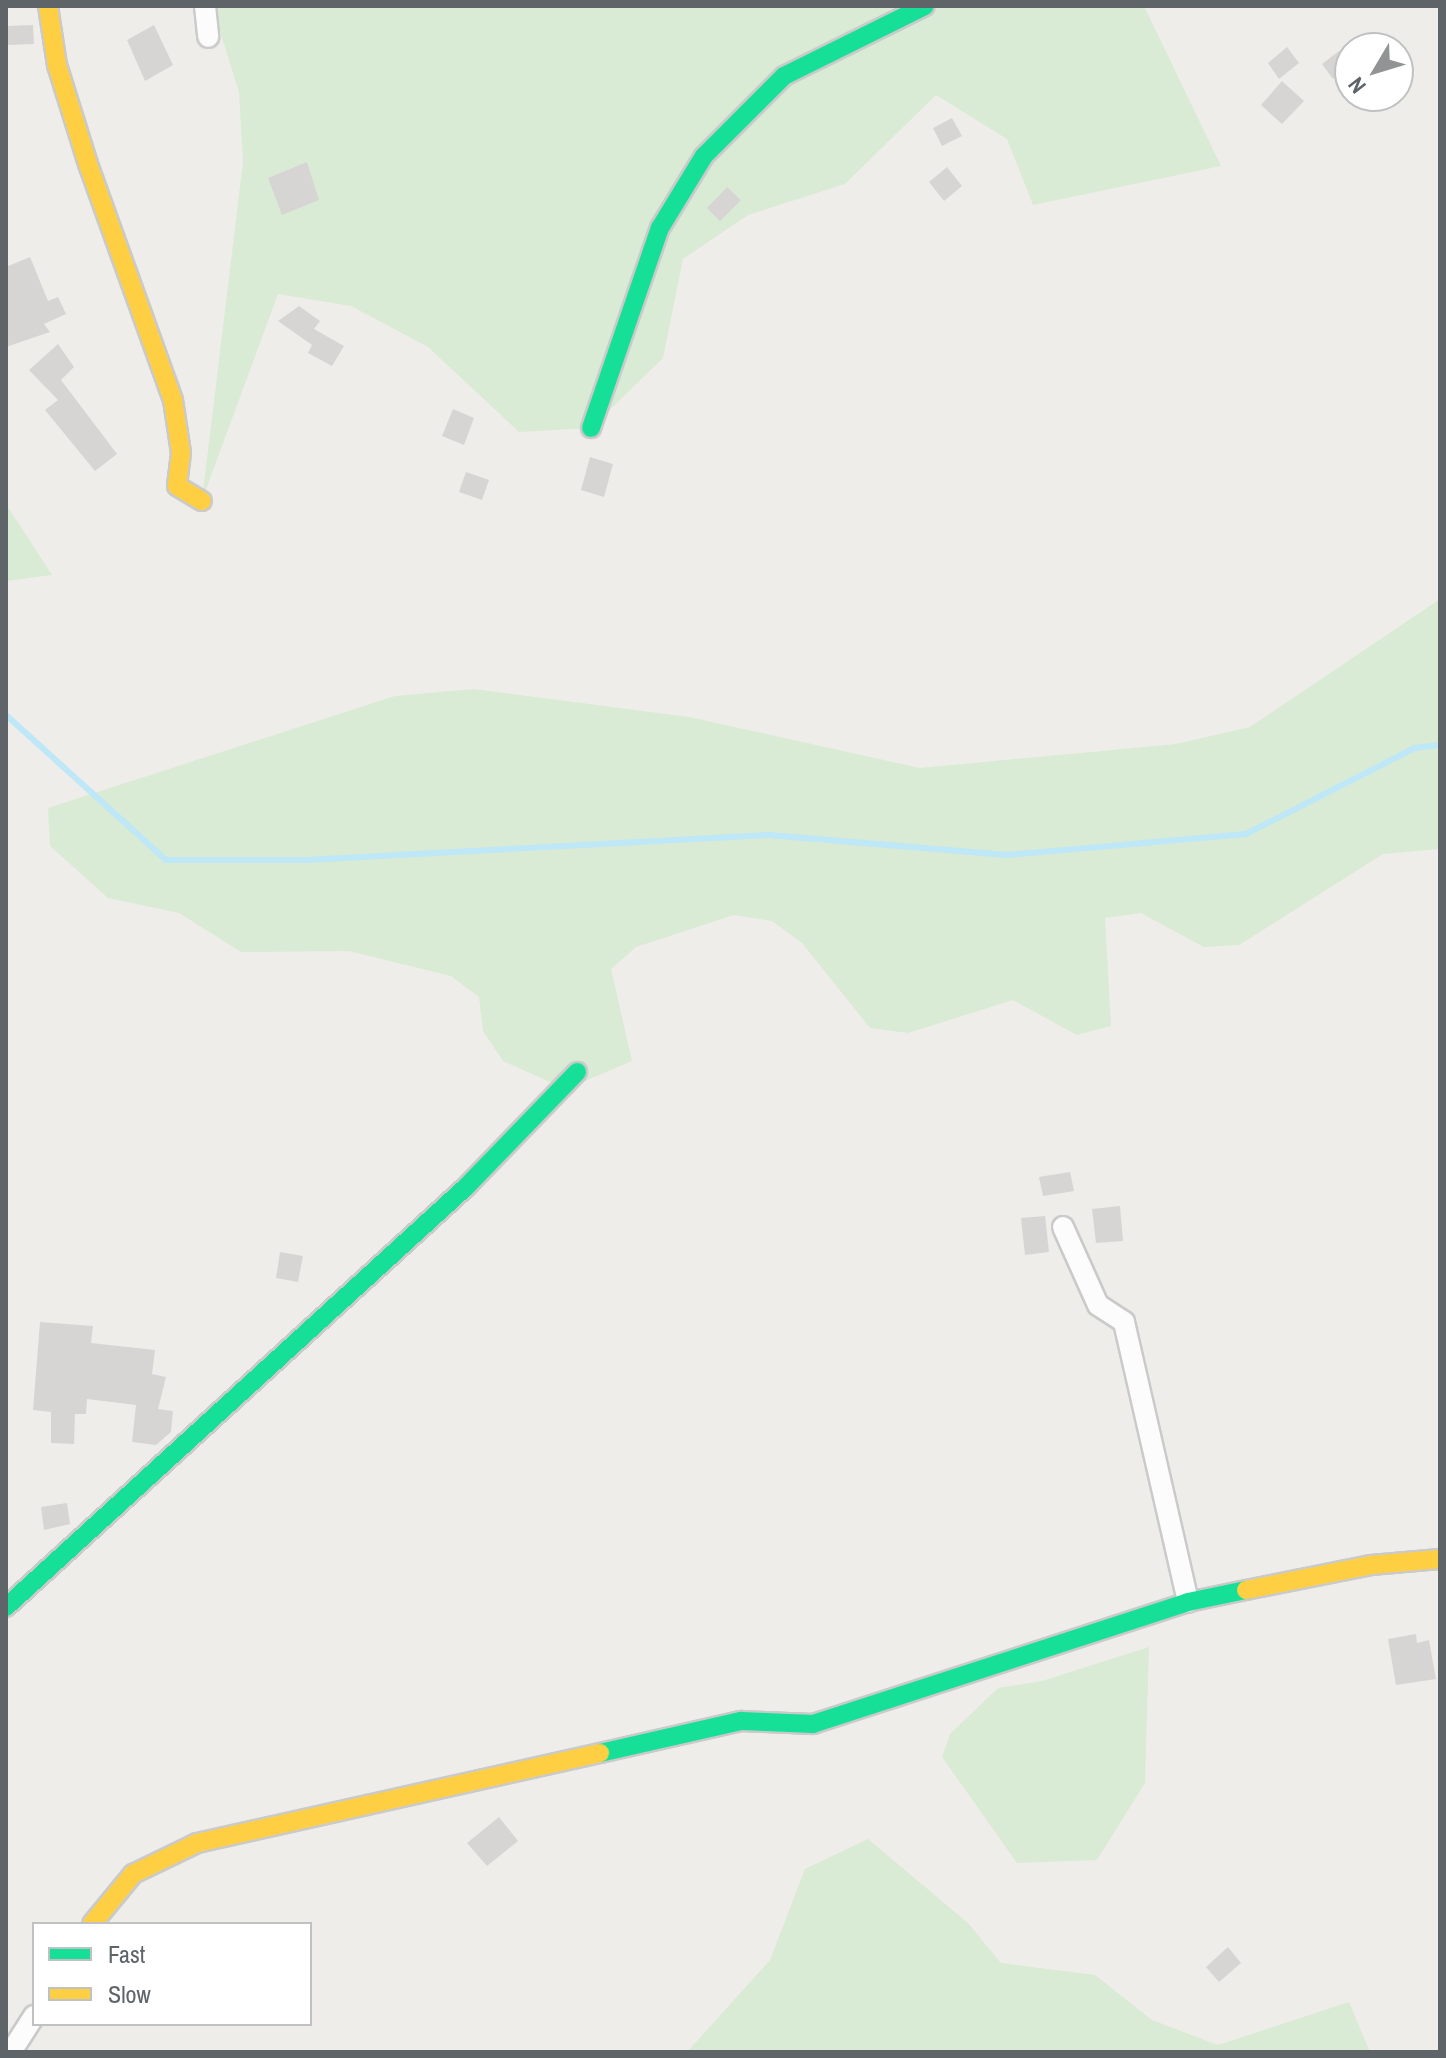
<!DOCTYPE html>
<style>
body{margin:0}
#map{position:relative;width:1446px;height:2058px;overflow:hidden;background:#efede9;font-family:"Archivo Narrow",sans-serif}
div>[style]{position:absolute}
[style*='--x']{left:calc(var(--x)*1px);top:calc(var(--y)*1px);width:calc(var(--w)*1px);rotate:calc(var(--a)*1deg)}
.green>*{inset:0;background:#d9ebd4}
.stream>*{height:6px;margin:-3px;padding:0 3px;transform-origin:3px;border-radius:3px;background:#bee7f8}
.building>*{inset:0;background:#d7d5d3}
.roads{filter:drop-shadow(2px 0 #cacaca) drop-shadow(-2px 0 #cacaca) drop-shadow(0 2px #cacaca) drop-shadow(0 -2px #cacaca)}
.street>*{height:20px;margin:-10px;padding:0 10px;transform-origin:10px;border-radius:10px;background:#fdfcfc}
.fast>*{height:18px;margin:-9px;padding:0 9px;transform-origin:9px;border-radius:9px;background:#16e098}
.slow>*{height:18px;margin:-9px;padding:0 9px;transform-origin:9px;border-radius:9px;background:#ffcf43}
span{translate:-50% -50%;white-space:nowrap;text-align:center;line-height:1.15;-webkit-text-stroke:8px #fff;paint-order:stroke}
.frame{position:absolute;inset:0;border:8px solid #5e6468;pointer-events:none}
.legend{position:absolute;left:32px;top:1922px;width:280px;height:104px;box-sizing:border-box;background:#fff;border:2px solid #bfc1c3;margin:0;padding:10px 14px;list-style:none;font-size:24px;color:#5e6468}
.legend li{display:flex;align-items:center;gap:16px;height:40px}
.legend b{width:40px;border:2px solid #bfc1c3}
.north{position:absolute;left:1334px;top:32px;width:80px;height:80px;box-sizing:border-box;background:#fff;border:2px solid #bfc1c3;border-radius:50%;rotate:232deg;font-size:22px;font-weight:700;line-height:32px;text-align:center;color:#5e6468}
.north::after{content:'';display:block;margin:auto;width:28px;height:36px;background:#919495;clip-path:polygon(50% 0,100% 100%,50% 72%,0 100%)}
</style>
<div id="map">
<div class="green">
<i style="clip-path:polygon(212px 6px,1144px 6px,1221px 166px,1033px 205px,1007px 139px,936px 95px,845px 184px,748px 215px,683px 259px,663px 358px,591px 428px,519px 432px,428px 347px,351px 306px,278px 294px,202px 500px,243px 162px,239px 92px)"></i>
<i style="clip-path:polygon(6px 504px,52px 575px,6px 581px)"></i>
<i style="clip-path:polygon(1440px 599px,1440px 849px,1383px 854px,1239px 945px,1204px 947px,1141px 913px,1105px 918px,1111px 1026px,1077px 1035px,1013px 1000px,908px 1033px,870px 1028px,802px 943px,772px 921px,734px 915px,636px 947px,611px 969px,632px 1061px,566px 1089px,503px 1061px,483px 1031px,479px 997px,451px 976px,349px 951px,241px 952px,179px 913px,108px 898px,50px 846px,48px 808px,395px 696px,474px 689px,689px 717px,920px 768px,1176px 744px,1250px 727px)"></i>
<i style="clip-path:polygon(1149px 1647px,1145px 1783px,1097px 1860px,1017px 1863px,942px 1757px,950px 1734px,998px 1688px,1042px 1681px)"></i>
<i style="clip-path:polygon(868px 1839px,968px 1923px,1001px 1963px,1095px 1975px,1152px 2020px,1218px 2045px,1349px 2002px,1370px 2052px,687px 2052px,770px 1960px,805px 1869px)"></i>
</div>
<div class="stream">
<i style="--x:6;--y:715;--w:216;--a:42.2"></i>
<i style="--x:166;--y:860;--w:140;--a:0"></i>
<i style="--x:306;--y:860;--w:464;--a:-3.1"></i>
<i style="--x:769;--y:835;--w:239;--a:4.8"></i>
<i style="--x:1007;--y:855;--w:240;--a:-5"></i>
<i style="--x:1246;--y:834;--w:190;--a:-27"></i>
<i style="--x:1415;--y:748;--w:25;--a:-7"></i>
</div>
<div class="building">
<i style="clip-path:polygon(33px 25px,34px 44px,6px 45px,6px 26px)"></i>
<i style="clip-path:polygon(154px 25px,173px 65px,145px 81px,127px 40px)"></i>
<i style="clip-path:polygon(1287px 47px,1299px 63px,1279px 79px,1268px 63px)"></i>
<i style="clip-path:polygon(1339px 51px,1350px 66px,1333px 79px,1322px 64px)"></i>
<i style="clip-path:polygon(1282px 81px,1304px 101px,1282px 124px,1261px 105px)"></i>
<i style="clip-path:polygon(952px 118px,962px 136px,942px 146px,933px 128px)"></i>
<i style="clip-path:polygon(307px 162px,319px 200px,282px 215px,268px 178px)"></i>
<i style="clip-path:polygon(947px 167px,962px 186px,944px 201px,929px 182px)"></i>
<i style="clip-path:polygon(727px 187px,741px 200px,720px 221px,707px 208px)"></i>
<i style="clip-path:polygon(30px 257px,48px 301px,58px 297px,66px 314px,44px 324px,50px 332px,6px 347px,6px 267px)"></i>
<i style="clip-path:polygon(299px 306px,320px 321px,314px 329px,344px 346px,332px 366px,308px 353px,312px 345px,278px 321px)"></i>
<i style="clip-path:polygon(58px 344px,74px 367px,61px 380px,117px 454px,95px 471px,45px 410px,58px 400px,29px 370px)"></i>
<i style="clip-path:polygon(453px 409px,474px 418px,464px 445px,442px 436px)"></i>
<i style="clip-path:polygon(590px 457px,613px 464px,604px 497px,581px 490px)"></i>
<i style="clip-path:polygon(466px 472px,489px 480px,482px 500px,459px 492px)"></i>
<i style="clip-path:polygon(1070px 1172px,1074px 1191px,1043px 1196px,1039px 1177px)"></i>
<i style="clip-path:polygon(1120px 1206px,1123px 1241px,1096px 1243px,1092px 1209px)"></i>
<i style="clip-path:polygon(1045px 1216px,1049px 1252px,1025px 1255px,1021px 1218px)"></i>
<i style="clip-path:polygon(280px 1252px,303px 1256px,298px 1282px,276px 1278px)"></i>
<i style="clip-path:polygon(40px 1322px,93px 1326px,91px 1343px,155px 1350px,152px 1374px,166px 1377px,158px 1409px,173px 1411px,171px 1432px,156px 1445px,132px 1442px,136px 1405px,87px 1399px,86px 1414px,75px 1414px,74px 1444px,51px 1443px,51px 1412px,33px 1410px)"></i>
<i style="clip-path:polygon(67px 1503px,70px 1524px,44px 1530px,41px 1507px)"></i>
<i style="clip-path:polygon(1416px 1634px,1417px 1643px,1429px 1640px,1436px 1679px,1396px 1685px,1388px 1639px)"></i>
<i style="clip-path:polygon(499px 1817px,518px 1841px,487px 1866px,467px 1843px)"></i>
<i style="clip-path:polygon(1228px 1947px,1241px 1963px,1219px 1982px,1206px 1967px)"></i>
</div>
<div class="roads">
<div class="street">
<i style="--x:205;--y:6;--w:31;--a:84"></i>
<i style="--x:1063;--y:1227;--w:85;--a:65.8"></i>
<i style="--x:1098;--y:1305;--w:31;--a:33"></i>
<i style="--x:1124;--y:1322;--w:287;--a:77.1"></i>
<i style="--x:11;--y:2052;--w:43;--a:-57.4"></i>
</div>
<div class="fast">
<i style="--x:591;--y:428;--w:212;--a:-71"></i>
<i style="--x:660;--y:228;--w:84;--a:-58.6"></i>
<i style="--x:704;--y:156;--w:113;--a:-45"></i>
<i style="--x:784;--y:76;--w:157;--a:-26.4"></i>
<i style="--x:6;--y:1607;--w:623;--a:-42.4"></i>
<i style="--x:466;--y:1187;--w:160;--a:-46"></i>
<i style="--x:600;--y:1753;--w:145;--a:-12.8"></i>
<i style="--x:741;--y:1721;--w:72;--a:2.4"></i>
<i style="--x:813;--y:1724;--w:394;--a:-18"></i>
<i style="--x:1188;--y:1602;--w:59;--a:-11.7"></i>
</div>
<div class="slow">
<i style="--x:48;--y:6;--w:60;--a:81.3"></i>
<i style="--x:57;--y:65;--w:104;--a:72.6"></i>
<i style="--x:88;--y:164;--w:251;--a:70.2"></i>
<i style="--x:173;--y:400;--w:54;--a:81.4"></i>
<i style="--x:181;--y:453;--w:33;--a:97"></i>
<i style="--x:177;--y:486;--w:29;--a:31"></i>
<i style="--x:1246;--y:1590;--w:127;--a:-11.3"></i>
<i style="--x:1371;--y:1565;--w:69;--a:-5"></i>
<i style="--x:92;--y:1924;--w:65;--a:-50.6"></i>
<i style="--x:133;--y:1874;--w:71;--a:-25.8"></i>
<i style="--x:197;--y:1843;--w:413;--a:-12.6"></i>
</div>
</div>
<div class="frame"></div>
<ul class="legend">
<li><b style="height:10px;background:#16e098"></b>Fast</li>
<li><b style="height:10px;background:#ffcf43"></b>Slow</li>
</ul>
<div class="north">N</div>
</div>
